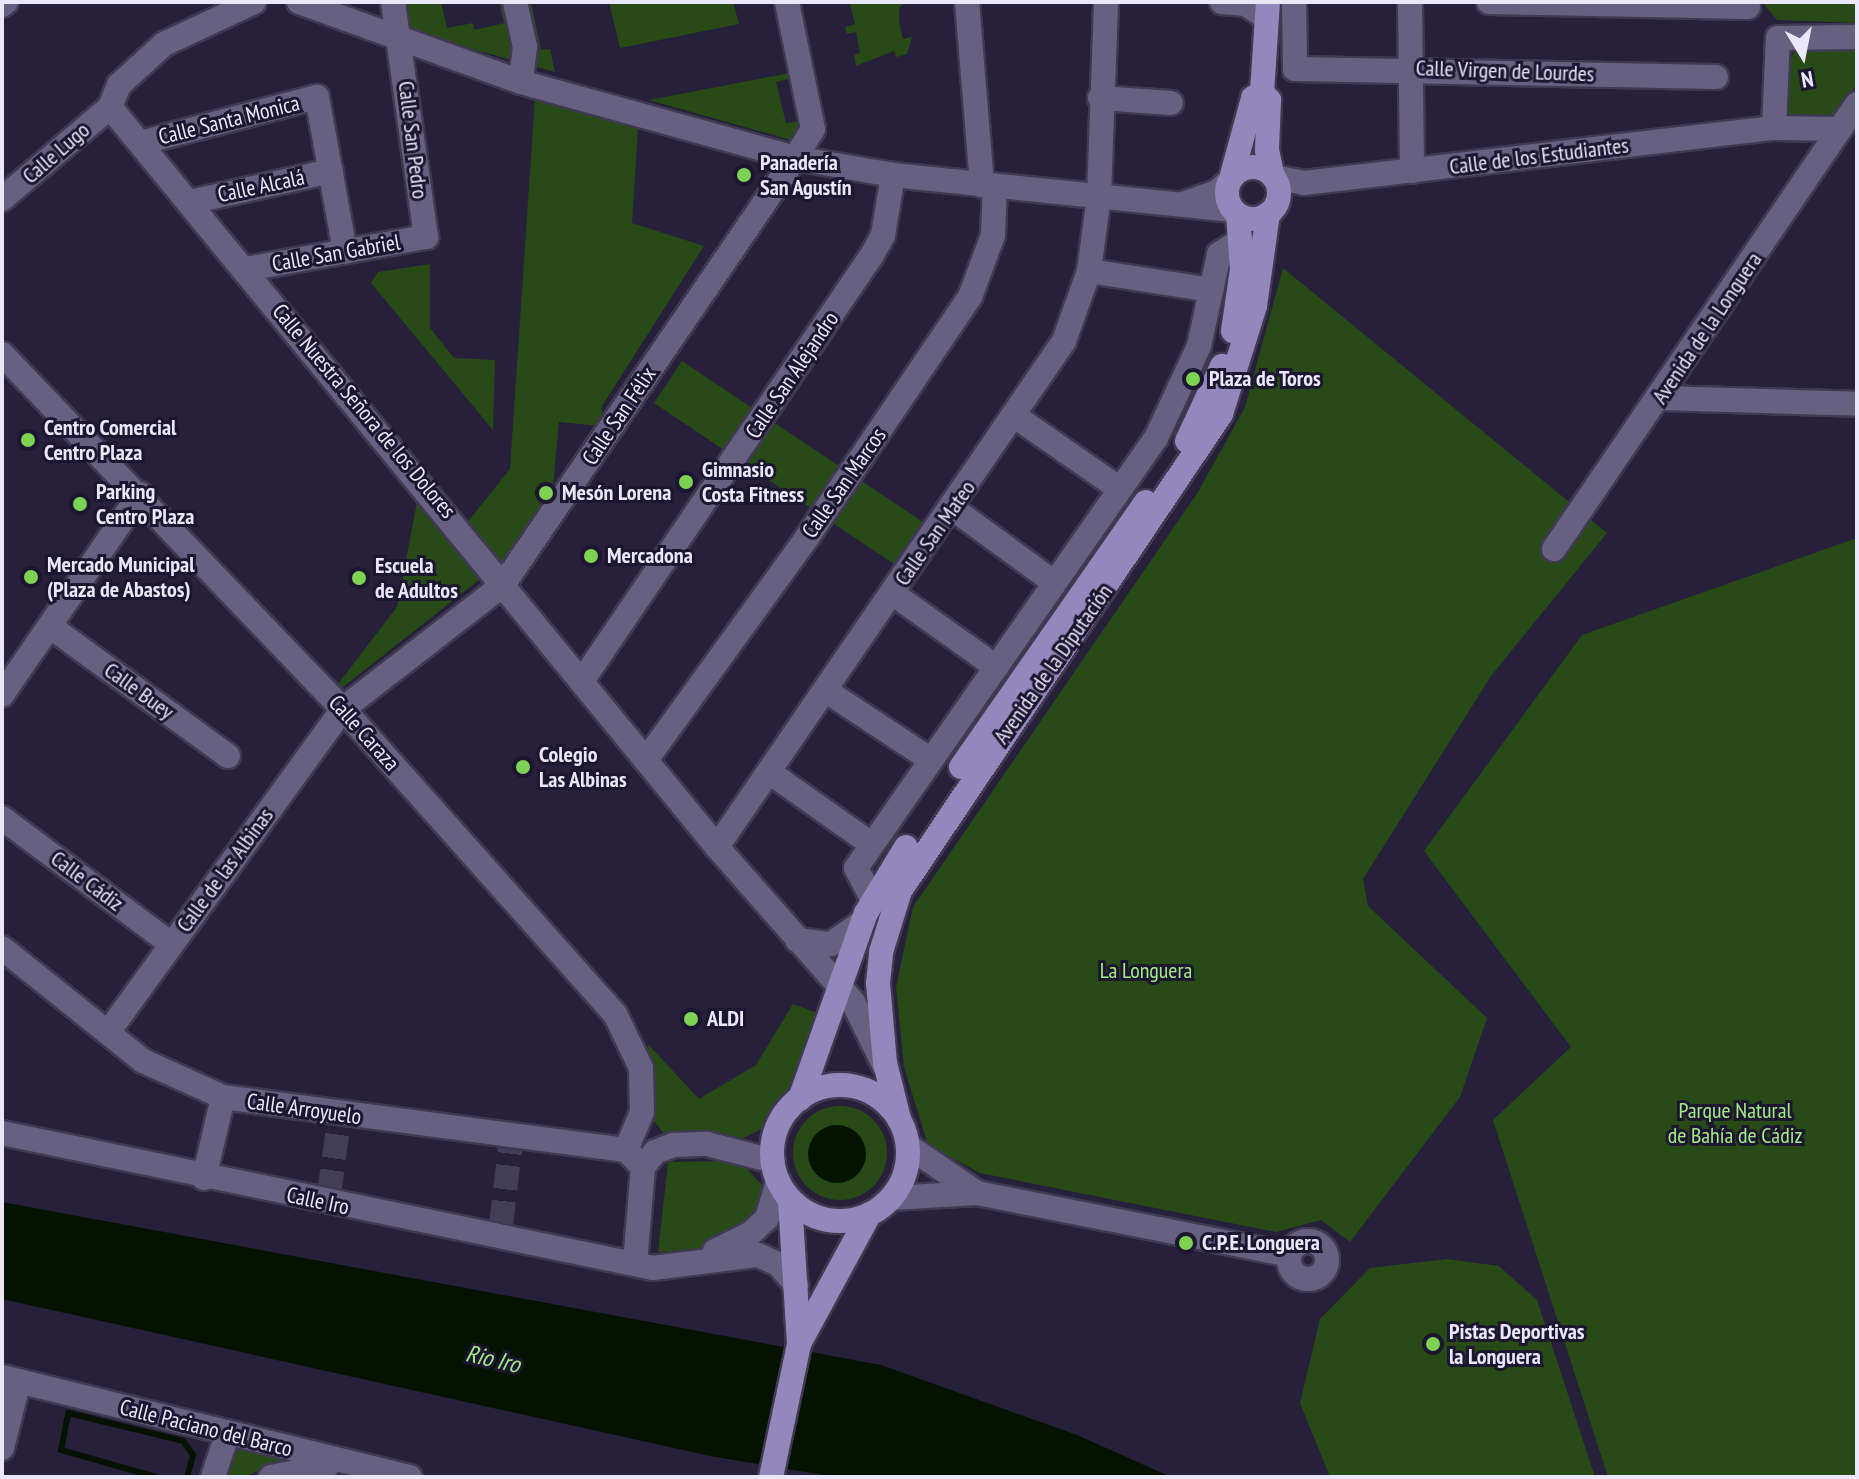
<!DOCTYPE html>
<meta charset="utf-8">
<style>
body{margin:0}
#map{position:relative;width:1859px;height:1479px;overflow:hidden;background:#26203a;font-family:"PT Sans Narrow",sans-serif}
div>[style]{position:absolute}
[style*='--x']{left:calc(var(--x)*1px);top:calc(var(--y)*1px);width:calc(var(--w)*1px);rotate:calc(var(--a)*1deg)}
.green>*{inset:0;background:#284a16}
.round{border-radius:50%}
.water>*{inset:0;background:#041300}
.stream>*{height:6px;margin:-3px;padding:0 3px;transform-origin:3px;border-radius:3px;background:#041300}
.minor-tunnel>*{height:24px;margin-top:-12px;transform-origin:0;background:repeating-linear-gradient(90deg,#433e57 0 24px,transparent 0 36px)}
.roads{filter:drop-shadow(2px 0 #3f3a51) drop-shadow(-2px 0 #3f3a51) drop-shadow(0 2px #3f3a51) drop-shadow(0 -2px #3f3a51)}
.minor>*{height:24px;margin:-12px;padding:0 12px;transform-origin:12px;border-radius:12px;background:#666180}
.minor>.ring{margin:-12px;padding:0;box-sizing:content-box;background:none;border:24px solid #666180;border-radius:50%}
.major>*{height:24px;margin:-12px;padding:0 12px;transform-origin:12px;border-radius:12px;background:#9288bc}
.major>.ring{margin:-12px;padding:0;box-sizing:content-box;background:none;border:24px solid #9288bc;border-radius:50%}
.dots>*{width:22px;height:22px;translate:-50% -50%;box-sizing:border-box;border:4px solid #1c1630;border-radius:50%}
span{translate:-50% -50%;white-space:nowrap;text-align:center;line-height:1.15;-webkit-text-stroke:6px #1c1630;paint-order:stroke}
.street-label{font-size:22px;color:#eae7f9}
.poi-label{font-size:22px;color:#eae7f9;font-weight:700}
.left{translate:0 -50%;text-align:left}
.park-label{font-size:22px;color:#a4eb84}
.water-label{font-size:24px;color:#a3ea83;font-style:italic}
.frame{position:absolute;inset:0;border:4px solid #eae7f9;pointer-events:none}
.north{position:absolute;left:1763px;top:16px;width:80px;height:80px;-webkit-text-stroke:6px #1c1630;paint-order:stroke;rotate:170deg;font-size:22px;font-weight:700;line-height:32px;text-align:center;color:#eae7f9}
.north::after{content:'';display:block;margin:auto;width:28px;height:36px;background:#eae7f9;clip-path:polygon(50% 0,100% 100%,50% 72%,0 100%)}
</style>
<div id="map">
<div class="green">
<i style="clip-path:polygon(384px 2px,441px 2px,447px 28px,473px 23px,474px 30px,504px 23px,499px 2px,531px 2px,541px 50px,550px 49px,555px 72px,389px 26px)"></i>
<i style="clip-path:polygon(609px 2px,733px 2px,739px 24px,620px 48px)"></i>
<i style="clip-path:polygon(842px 2px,907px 2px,899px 8px,899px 22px,903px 39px,912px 37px,907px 54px,896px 57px,894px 51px,856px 66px,854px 55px,860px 53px,856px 32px,847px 34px,845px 27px,855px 24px,850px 4px)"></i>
<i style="clip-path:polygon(1762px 2px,1857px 2px,1857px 23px,1777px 20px)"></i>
<i style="clip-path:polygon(1796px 47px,1857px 47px,1857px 84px,1833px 115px,1797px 120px,1787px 116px,1787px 67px)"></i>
<i style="clip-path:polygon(790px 73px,791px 78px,776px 82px,786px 123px,800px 121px,791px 140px,649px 100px)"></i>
<i style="clip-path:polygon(535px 97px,638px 128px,632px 223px,704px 246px,602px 406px,601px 426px,559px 422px,553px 486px,499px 566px,466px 524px,510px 469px)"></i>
<i style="clip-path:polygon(430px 264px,430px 328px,454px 358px,495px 360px,493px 430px,371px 283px,378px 272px)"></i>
<i style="clip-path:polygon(1283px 268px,1607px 533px,1491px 676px,1363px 879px,1368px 906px,1487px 1018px,1460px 1097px,1350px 1242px,1321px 1220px,1276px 1232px,980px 1173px,928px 1145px,904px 1067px,896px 987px,913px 907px,1198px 492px,1245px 407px)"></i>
<i style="clip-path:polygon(682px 361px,923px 522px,894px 564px,654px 403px)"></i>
<i style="clip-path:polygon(419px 492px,484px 576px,338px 691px,335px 688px,397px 607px)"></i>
<i style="clip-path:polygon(1857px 538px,1857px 1477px,1608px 1477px,1493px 1120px,1571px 1047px,1424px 851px,1582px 635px)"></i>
<i style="clip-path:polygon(793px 1004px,820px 1014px,788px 1090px,761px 1129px,744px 1138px,665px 1135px,653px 1120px,648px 1044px,699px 1099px,756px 1065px)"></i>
<i class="round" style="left:793px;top:1106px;width:94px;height:94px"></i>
<i style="clip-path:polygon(727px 1161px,746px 1168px,766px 1189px,761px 1210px,746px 1229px,706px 1248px,658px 1252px,668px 1162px)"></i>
<i style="clip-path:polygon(1447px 1259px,1499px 1266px,1537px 1300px,1595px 1477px,1330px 1477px,1300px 1403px,1320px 1319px,1370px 1268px)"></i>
<i style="clip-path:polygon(238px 1445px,288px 1458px,244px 1477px,228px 1477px)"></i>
</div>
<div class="water">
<i class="round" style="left:808px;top:1125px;width:58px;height:58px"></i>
<i style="clip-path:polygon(2px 1202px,881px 1365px,1077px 1435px,1171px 1477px,836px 1477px,710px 1456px,2px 1299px)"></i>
</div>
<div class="stream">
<i style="--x:156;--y:1477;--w:99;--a:-164.1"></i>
<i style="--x:61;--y:1450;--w:38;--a:-79"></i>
<i style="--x:68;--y:1413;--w:118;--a:13.7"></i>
<i style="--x:183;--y:1441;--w:17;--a:54"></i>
<i style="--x:193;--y:1455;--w:23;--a:105"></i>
</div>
<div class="minor-tunnel">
<i style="--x:329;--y:1194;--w:67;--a:-82.2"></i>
<i style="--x:501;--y:1225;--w:76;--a:-83.2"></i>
</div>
<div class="roads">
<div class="minor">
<i style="--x:299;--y:2;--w:236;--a:19.8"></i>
<i style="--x:521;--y:82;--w:284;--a:15.5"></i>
<i style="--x:795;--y:158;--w:99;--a:9.8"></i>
<i style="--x:893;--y:175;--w:341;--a:5.9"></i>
<i style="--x:515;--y:2;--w:46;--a:77.5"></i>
<i style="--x:525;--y:47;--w:35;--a:97"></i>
<i style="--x:967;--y:2;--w:184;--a:85.3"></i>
<i style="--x:1222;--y:2;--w:24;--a:5"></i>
<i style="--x:1246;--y:4;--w:25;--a:34"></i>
<i style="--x:1294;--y:2;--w:67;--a:89.1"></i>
<i style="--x:1295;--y:69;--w:421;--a:1.1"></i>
<i style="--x:1410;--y:2;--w:169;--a:89.3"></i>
<i style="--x:1489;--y:2;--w:259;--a:1.1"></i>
<i style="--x:2;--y:5;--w:5;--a:-37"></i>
<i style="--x:1100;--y:98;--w:71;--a:4"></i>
<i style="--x:110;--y:107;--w:957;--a:50.64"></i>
<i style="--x:717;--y:847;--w:206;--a:48.7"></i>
<i style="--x:853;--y:1002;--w:70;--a:63.8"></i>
<i style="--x:110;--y:107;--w:24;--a:-68"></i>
<i style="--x:119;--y:85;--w:61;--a:-42.3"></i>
<i style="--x:164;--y:44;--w:99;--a:-25"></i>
<i style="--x:1840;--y:129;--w:66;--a:-179.1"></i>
<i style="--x:1774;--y:128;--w:90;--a:-87.5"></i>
<i style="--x:1778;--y:38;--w:79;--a:-0.7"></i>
<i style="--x:140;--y:143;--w:183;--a:-14.6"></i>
<i style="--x:317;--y:97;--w:157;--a:79.7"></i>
<i style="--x:1274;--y:177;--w:31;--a:11"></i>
<i style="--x:1304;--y:183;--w:473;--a:-6.7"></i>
<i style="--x:2;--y:199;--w:142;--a:-40.4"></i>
<i style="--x:190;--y:202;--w:144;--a:-12.4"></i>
<i style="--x:1185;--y:203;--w:34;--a:-19"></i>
<i style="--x:1217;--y:192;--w:15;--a:-42"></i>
<i style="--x:246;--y:269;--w:183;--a:-10.1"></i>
<i style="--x:426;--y:237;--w:237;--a:-98"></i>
<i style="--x:1089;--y:271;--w:124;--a:8.8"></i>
<i style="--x:2;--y:354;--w:492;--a:46.2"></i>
<i style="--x:343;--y:709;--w:409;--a:48.3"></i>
<i style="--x:615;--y:1014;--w:60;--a:64.3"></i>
<i style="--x:641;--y:1068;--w:44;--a:88.7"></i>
<i style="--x:642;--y:1112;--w:41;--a:112.8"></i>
<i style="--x:1660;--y:398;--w:197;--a:1.7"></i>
<i style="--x:1016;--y:417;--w:126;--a:34.7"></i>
<i style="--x:952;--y:508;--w:127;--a:36.1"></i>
<i style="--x:1554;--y:549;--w:538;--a:-55.75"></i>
<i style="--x:892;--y:593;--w:128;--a:35.4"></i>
<i style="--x:51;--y:627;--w:219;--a:36.1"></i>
<i style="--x:582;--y:681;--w:515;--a:-55.75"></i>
<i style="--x:872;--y:255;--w:23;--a:-61"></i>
<i style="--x:883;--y:235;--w:61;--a:-80.5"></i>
<i style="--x:825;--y:690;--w:127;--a:33.4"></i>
<i style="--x:2;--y:695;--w:244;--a:-55.5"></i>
<i style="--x:646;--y:760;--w:276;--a:-54.1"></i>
<i style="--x:808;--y:536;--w:289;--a:-55.9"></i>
<i style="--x:970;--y:297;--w:66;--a:-69.6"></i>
<i style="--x:993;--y:235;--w:49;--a:-87.7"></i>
<i style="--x:769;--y:772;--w:125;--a:35.2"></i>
<i style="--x:2;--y:818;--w:211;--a:36.7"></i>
<i style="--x:717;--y:847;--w:614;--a:-55.56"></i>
<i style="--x:1064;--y:341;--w:74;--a:-70.3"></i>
<i style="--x:1089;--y:271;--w:76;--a:-82.4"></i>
<i style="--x:1099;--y:196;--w:194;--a:-87.9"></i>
<i style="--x:873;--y:900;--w:36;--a:-118"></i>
<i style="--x:856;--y:868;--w:524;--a:-55.1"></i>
<i style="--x:1156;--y:438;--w:102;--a:-64.9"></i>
<i style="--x:1199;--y:346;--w:94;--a:-77.7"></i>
<i style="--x:1219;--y:254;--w:26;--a:-32"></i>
<i style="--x:797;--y:940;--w:34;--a:7"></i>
<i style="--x:831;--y:944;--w:39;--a:-35"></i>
<i style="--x:2;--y:948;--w:181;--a:38.7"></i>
<i style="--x:143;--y:1061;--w:88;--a:24.2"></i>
<i style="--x:223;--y:1097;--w:406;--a:7.5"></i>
<i style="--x:626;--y:1150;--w:24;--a:45"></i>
<i style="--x:109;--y:1031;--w:398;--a:-54"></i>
<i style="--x:343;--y:709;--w:202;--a:-37.8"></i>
<i style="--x:503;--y:585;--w:517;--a:-55.63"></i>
<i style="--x:795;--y:158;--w:34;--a:-58"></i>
<i style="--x:813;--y:129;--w:130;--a:-101.6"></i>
<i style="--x:2;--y:1133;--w:665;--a:11.72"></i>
<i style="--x:653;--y:1268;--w:106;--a:-7.1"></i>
<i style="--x:758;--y:1255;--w:22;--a:24"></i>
<i style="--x:778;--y:1264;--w:28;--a:49"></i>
<i style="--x:908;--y:1146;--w:83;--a:34.3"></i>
<i style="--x:643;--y:1167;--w:19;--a:-51"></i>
<i style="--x:655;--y:1152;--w:19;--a:-21"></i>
<i style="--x:673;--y:1145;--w:34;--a:-2"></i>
<i style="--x:707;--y:1144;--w:68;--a:14.4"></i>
<i style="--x:204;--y:1178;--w:83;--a:-76.8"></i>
<i style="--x:892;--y:1198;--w:85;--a:-3.4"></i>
<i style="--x:977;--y:1193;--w:318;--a:11.2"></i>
<i class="ring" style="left:1289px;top:1241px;width:14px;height:14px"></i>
<i style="--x:715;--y:1251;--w:39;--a:-26"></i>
<i style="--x:750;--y:1234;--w:23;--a:-43"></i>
<i style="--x:767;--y:1218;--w:39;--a:-73"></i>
<i style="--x:635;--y:1263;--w:96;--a:-85.2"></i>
<i style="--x:2;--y:1377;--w:420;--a:13.8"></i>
<i style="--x:2;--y:1448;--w:69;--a:-75.8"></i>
<i style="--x:213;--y:1477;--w:47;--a:-71.6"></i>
<i style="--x:271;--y:1477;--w:57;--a:-11.1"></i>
</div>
<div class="major">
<i style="--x:1268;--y:2;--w:90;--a:93.8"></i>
<i style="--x:1262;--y:92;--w:11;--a:49"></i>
<i style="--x:1269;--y:100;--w:50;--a:92.3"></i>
<i style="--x:1267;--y:150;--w:25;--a:78"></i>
<i class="ring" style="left:1227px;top:167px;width:28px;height:28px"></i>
<i style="--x:1232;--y:175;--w:80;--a:-74.7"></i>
<i style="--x:1253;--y:98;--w:11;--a:-34"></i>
<i style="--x:1233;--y:331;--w:63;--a:-81.7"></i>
<i style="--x:1242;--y:269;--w:54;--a:-94.2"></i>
<i style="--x:1187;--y:441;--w:83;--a:-65"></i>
<i style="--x:961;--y:767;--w:323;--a:-55.1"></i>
<i class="ring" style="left:772px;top:1085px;width:112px;height:112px"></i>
<i style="--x:800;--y:1099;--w:197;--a:-70.5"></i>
<i style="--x:866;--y:913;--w:77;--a:-58.8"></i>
<i style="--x:899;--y:1119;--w:58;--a:-104"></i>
<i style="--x:885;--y:1063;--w:80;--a:-95"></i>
<i style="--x:878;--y:983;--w:31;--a:-84"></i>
<i style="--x:881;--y:952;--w:64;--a:-72.7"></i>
<i style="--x:900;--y:891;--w:575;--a:-56.06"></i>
<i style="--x:1221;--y:414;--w:113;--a:-72.5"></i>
<i style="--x:1255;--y:306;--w:93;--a:-82"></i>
<i style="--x:800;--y:1342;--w:145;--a:-61.5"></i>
<i style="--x:771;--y:1477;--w:136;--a:-78.1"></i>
<i style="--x:799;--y:1344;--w:144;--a:-93.6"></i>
</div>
</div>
<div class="dots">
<i style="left:744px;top:175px;background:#7dd153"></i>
<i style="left:1193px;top:379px;background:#7dd153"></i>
<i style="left:28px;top:440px;background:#7dd153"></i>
<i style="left:686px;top:482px;background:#7dd153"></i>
<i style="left:546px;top:493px;background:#7dd153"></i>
<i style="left:80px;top:504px;background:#7dd153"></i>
<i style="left:591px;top:556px;background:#7dd153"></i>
<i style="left:31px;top:577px;background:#7dd153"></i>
<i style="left:359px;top:578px;background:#7dd153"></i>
<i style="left:523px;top:767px;background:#7dd153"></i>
<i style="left:691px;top:1019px;background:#7dd153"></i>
<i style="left:1186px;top:1243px;background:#7dd153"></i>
<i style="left:1433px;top:1344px;background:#7dd153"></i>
</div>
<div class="street-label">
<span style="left:1505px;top:71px;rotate:2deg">Calle Virgen de Lourdes</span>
<span style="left:229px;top:120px;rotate:-14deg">Calle Santa Monica</span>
<span style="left:413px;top:140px;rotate:83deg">Calle San Pedro</span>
<span style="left:56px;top:153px;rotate:-41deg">Calle Lugo</span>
<span style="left:1539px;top:156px;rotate:-7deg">Calle de los Estudiantes</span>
<span style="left:261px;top:186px;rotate:-12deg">Calle Alcalá</span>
<span style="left:336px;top:253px;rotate:-10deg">Calle San Gabriel</span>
<span style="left:1707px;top:328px;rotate:-56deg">Avenida de la Longuera</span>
<span style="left:792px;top:375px;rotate:-56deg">Calle San Alejandro</span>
<span style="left:364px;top:411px;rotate:50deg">Calle Nuestra Señora de los Dolores</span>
<span style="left:619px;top:416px;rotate:-56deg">Calle San Félix</span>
<span style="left:844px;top:483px;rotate:-55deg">Calle San Marcos</span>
<span style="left:935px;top:533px;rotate:-55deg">Calle San Mateo</span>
<span style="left:1053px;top:664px;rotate:-55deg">Avenida de la Diputación</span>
<span style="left:139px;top:691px;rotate:36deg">Calle Buey</span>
<span style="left:364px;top:733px;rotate:48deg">Calle Caraza</span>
<span style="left:225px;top:870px;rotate:-54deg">Calle de las Albinas</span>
<span style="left:87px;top:881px;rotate:37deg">Calle Cádiz</span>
<span style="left:304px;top:1109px;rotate:8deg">Calle Arroyuelo</span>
<span style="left:318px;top:1201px;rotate:12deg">Calle Iro</span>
<span style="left:206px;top:1428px;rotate:14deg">Calle Paciano del Barco</span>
</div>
<div class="poi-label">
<span class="left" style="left:760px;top:175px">Panadería<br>San Agustín</span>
<span class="left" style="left:1209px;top:379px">Plaza de Toros</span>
<span class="left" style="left:44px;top:440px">Centro Comercial<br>Centro Plaza</span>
<span class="left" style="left:702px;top:482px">Gimnasio<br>Costa Fitness</span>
<span class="left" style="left:96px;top:504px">Parking<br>Centro Plaza</span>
<span class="left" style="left:562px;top:493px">Mesón Lorena</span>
<span class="left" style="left:607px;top:556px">Mercadona</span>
<span class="left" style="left:47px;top:577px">Mercado Municipal<br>(Plaza de Abastos)</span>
<span class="left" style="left:375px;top:578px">Escuela<br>de Adultos</span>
<span class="left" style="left:539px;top:767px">Colegio<br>Las Albinas</span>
<span class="left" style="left:707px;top:1019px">ALDI</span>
<span class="left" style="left:1202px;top:1243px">C.P.E. Longuera</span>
<span class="left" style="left:1449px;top:1344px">Pistas Deportivas<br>la Longuera</span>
</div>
<div class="park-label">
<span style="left:1146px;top:971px">La Longuera</span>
<span style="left:1735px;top:1123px">Parque Natural<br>de Bahía de Cádiz</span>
</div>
<div class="water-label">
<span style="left:493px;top:1359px;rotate:13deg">Rio Iro</span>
</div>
<div class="frame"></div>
<div class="north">N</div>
</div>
